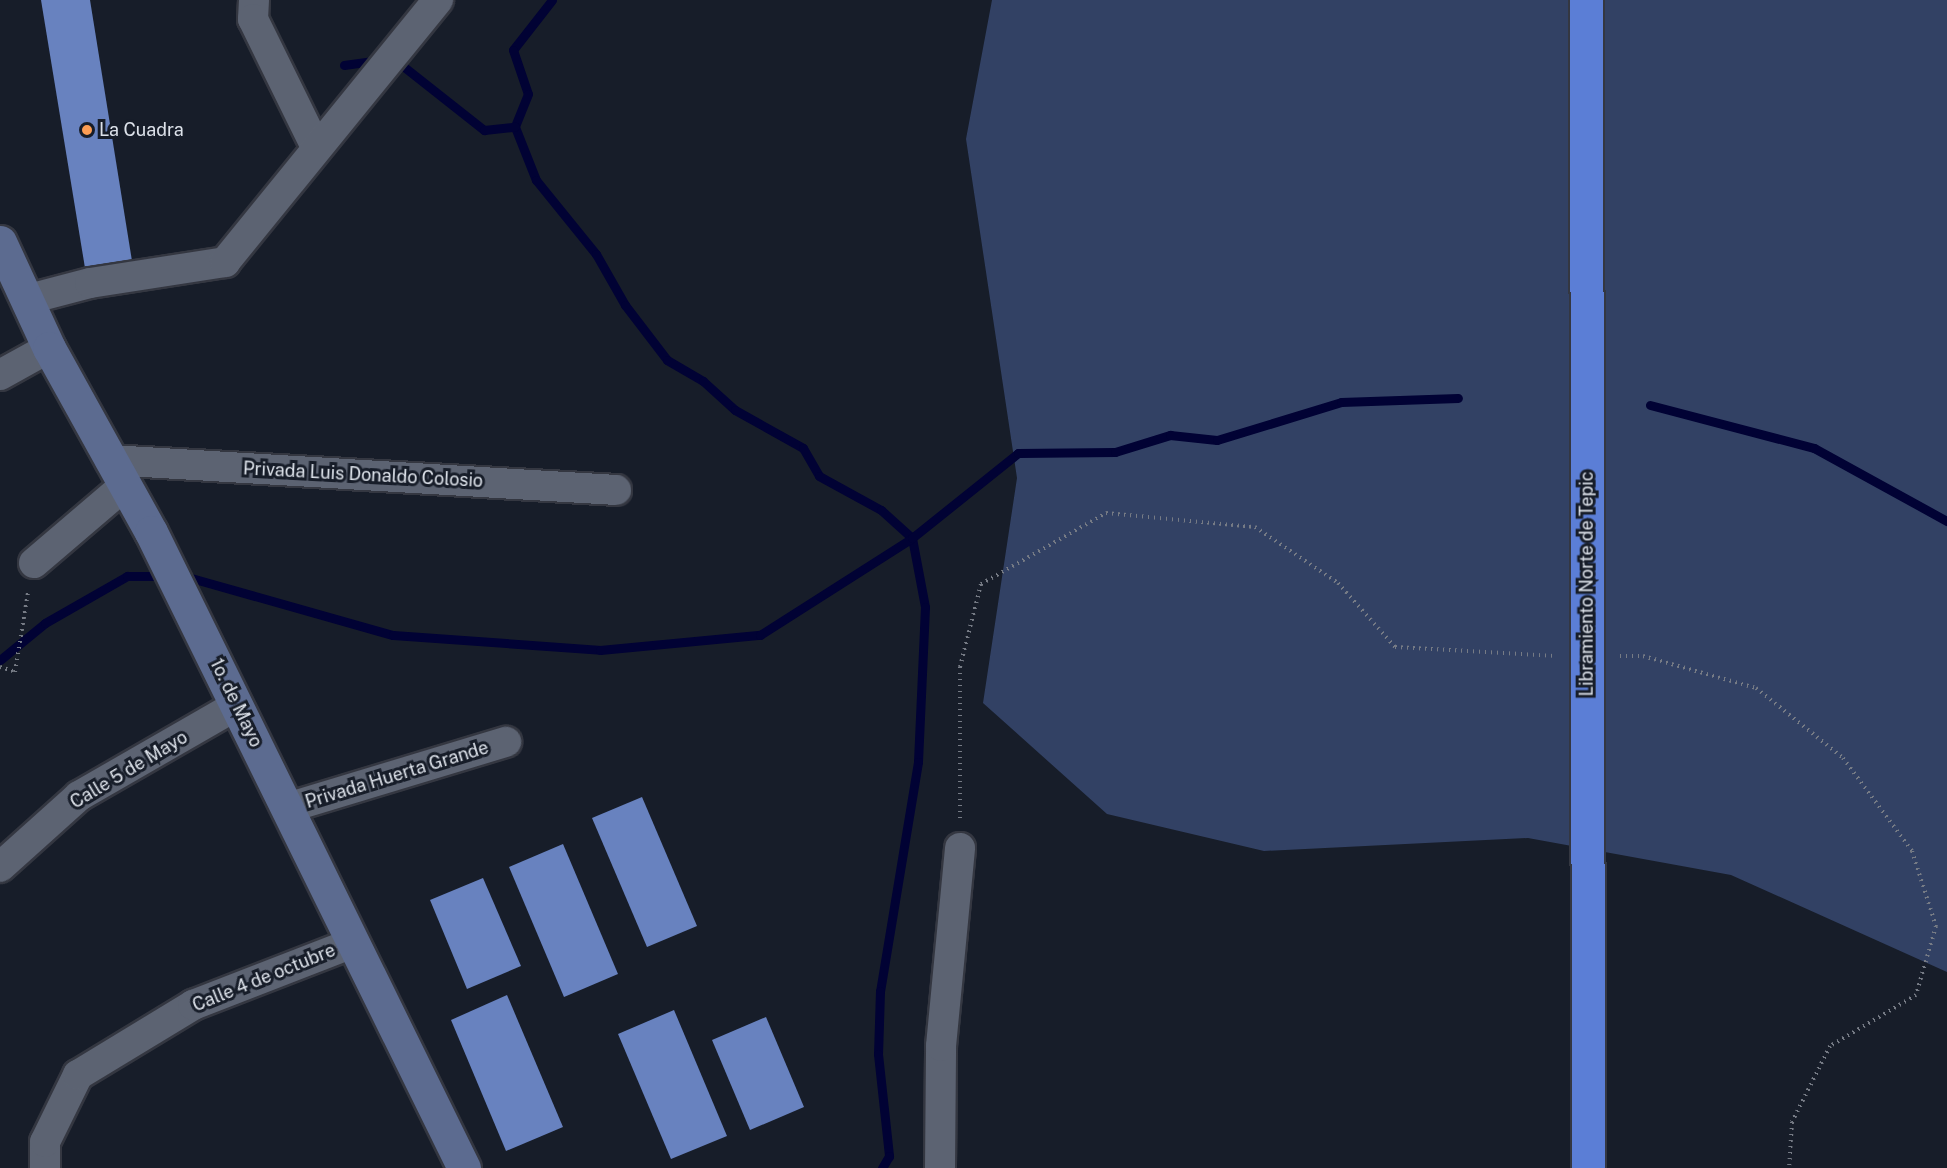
<!DOCTYPE html>
<style>
body{margin:0}
#map{position:relative;width:1947px;height:1168px;overflow:hidden;background:#171d29;font-family:"Public Sans",sans-serif}
div>[style]{position:absolute}
[style*='--x']{left:calc(var(--x)*1px);top:calc(var(--y)*1px);width:calc(var(--w)*1px);rotate:calc(var(--a)*1deg)}
.green>*{inset:0;background:#324164}
.stream>*{height:9px;margin:-4.5px;padding:0 4.5px;transform-origin:4.5px;border-radius:4.5px;background:#010234}
.building>*{inset:0;background:#6882bf}
.path>*{height:4px;margin-top:-2px;transform-origin:0;background:repeating-linear-gradient(90deg,#767b85 0 1.5px,transparent 0 6px)}
.roads{filter:drop-shadow(2px 0 #343741) drop-shadow(-2px 0 #343741) drop-shadow(0 2px #343741) drop-shadow(0 -2px #343741)}
.street>*{height:30px;margin:-15px;padding:0 15px;transform-origin:15px;border-radius:15px;background:#5c6372}
.secondary>*{height:33px;margin:-16.5px;padding:0 16.5px;transform-origin:16.5px;border-radius:16.5px;background:#5c6b90}
.highway>*{height:33px;margin:-16.5px;padding:0 16.5px;transform-origin:16.5px;border-radius:16.5px;background:#5b7ed6}
.dots>*{width:16px;height:16px;translate:-50% -50%;box-sizing:border-box;border:3px solid #171d29;border-radius:50%}
span{translate:-50% -50%;white-space:nowrap;text-align:center;line-height:1.15;-webkit-text-stroke:6px #171d29;paint-order:stroke}
.poi-label{font-size:18px;color:#dde2ea}
.left{translate:0 -50%;text-align:left}
.street-label{font-size:18px;color:#dde2ea}
</style>
<div id="map">
<div class="green">
<i style="clip-path:polygon(992px 0,1947px 0,1947px 972px,1731px 875px,1528px 838px,1264px 851px,1107px 814px,983px 703px,1017px 478px,966px 139px)"></i>
</div>
<div class="stream">
<i style="--x:552;--y:0;--w:63;--a:128"></i>
<i style="--x:513;--y:50;--w:46;--a:71.2"></i>
<i style="--x:528;--y:94;--w:35;--a:112"></i>
<i style="--x:515;--y:127;--w:57;--a:68.4"></i>
<i style="--x:536;--y:180;--w:95;--a:51"></i>
<i style="--x:596;--y:254;--w:59;--a:60.4"></i>
<i style="--x:625;--y:305;--w:69;--a:52.6"></i>
<i style="--x:667;--y:360;--w:42;--a:30.3"></i>
<i style="--x:703;--y:381;--w:43;--a:42.2"></i>
<i style="--x:735;--y:410;--w:78;--a:29.2"></i>
<i style="--x:803;--y:448;--w:32;--a:60"></i>
<i style="--x:819;--y:476;--w:71;--a:28.7"></i>
<i style="--x:881;--y:510;--w:42;--a:42.1"></i>
<i style="--x:912;--y:538;--w:70;--a:79.3"></i>
<i style="--x:925;--y:607;--w:155;--a:92.6"></i>
<i style="--x:918;--y:762;--w:232;--a:99.4"></i>
<i style="--x:880;--y:991;--w:63;--a:91.8"></i>
<i style="--x:878;--y:1054;--w:103;--a:83.8"></i>
<i style="--x:889;--y:1156;--w:14;--a:120"></i>
<i style="--x:394;--y:59;--w:115;--a:38.3"></i>
<i style="--x:484;--y:130;--w:31;--a:-6"></i>
<i style="--x:344;--y:65;--w:37;--a:-8"></i>
<i style="--x:1650;--y:405;--w:170;--a:14.7"></i>
<i style="--x:1814;--y:448;--w:152;--a:28.8"></i>
<i style="--x:184;--y:576;--w:217;--a:15.8"></i>
<i style="--x:393;--y:635;--w:208;--a:4.1"></i>
<i style="--x:600;--y:650;--w:161;--a:-5.4"></i>
<i style="--x:760;--y:635;--w:180;--a:-32.5"></i>
<i style="--x:912;--y:538;--w:136;--a:-38.7"></i>
<i style="--x:1018;--y:453;--w:97;--a:-0.6"></i>
<i style="--x:1115;--y:452;--w:58;--a:-17.2"></i>
<i style="--x:1170;--y:435;--w:47;--a:6.1"></i>
<i style="--x:1217;--y:440;--w:130;--a:-17"></i>
<i style="--x:1341;--y:402;--w:117;--a:-2"></i>
<i style="--x:0;--y:660;--w:58;--a:-39.4"></i>
<i style="--x:45;--y:623;--w:95;--a:-29.8"></i>
<i style="--x:127;--y:576;--w:37;--a:0"></i>
</div>
<div class="building">
<i style="clip-path:polygon(41px 0,90px 0,132px 261px,85px 268px)"></i>
<i style="clip-path:polygon(642px 797px,697px 926px,647px 947px,592px 818px)"></i>
<i style="clip-path:polygon(563px 844px,618px 974px,564px 997px,509px 867px)"></i>
<i style="clip-path:polygon(483px 878px,521px 966px,467px 989px,430px 900px)"></i>
<i style="clip-path:polygon(507px 995px,563px 1127px,506px 1151px,451px 1020px)"></i>
<i style="clip-path:polygon(674px 1010px,727px 1136px,671px 1159px,618px 1034px)"></i>
<i style="clip-path:polygon(766px 1017px,804px 1107px,750px 1130px,712px 1040px)"></i>
</div>
<div class="path">
<i style="--x:1620;--y:656;--w:23;--a:0"></i>
<i style="--x:1643;--y:656;--w:117;--a:15.8"></i>
<i style="--x:1756;--y:688;--w:112;--a:38.8"></i>
<i style="--x:1843;--y:758;--w:116;--a:53.4"></i>
<i style="--x:1912;--y:851;--w:79;--a:72.3"></i>
<i style="--x:1936;--y:926;--w:72;--a:106.2"></i>
<i style="--x:1916;--y:995;--w:100;--a:149.3"></i>
<i style="--x:1830;--y:1046;--w:85;--a:116.6"></i>
<i style="--x:1792;--y:1122;--w:46;--a:93.7"></i>
<i style="--x:0;--y:667;--w:16;--a:18"></i>
<i style="--x:15;--y:672;--w:80;--a:-80.7"></i>
<i style="--x:960;--y:818;--w:151;--a:-90"></i>
<i style="--x:960;--y:667;--w:86;--a:-75.8"></i>
<i style="--x:981;--y:584;--w:144;--a:-29.6"></i>
<i style="--x:1106;--y:513;--w:150;--a:5.4"></i>
<i style="--x:1255;--y:527;--w:100;--a:34"></i>
<i style="--x:1338;--y:583;--w:86;--a:48.3"></i>
<i style="--x:1395;--y:647;--w:159;--a:3.2"></i>
</div>
<div class="roads">
<div class="street">
<i style="--x:254;--y:0;--w:19;--a:93"></i>
<i style="--x:253;--y:19;--w:143;--a:63.8"></i>
<i style="--x:29;--y:299;--w:63;--a:-14.7"></i>
<i style="--x:90;--y:283;--w:137;--a:-8.8"></i>
<i style="--x:225;--y:262;--w:338;--a:-50.9"></i>
<i style="--x:0;--y:375;--w:56;--a:-28.9"></i>
<i style="--x:110;--y:460;--w:507;--a:3.39"></i>
<i style="--x:34;--y:563;--w:117;--a:-40.5"></i>
<i style="--x:287;--y:808;--w:229;--a:-16.8"></i>
<i style="--x:0;--y:867;--w:106;--a:-41.9"></i>
<i style="--x:79;--y:796;--w:182;--a:-29.9"></i>
<i style="--x:45;--y:1168;--w:26;--a:-90"></i>
<i style="--x:45;--y:1142;--w:75;--a:-63.8"></i>
<i style="--x:78;--y:1075;--w:135;--a:-31.3"></i>
<i style="--x:193;--y:1005;--w:172;--a:-21.2"></i>
<i style="--x:940;--y:1168;--w:122;--a:-89.5"></i>
<i style="--x:941;--y:1046;--w:199;--a:-84.5"></i>
</div>
<div class="secondary">
<i style="--x:0;--y:242;--w:117;--a:65.2"></i>
<i style="--x:49;--y:348;--w:210;--a:61"></i>
<i style="--x:151;--y:532;--w:709;--a:63.8"></i>
</div>
<div class="highway">
<i style="--x:1586;--y:0;--w:1168;--a:89.9"></i>
</div>
</div>
<div class="dots">
<i style="left:87px;top:130px;background:#fc9d54"></i>
</div>
<div class="poi-label">
<span class="left" style="left:99px;top:130px">La Cuadra</span>
</div>
<div class="street-label">
<span style="left:363px;top:475px;rotate:3deg">Privada Luis Donaldo Colosio</span>
<span style="left:1587px;top:584px;rotate:-90deg">Libramiento Norte de Tepic</span>
<span style="left:236px;top:703px;rotate:64deg">1o. de Mayo</span>
<span style="left:129px;top:770px;rotate:-31deg">Calle 5 de Mayo</span>
<span style="left:397px;top:775px;rotate:-17deg">Privada Huerta Grande</span>
<span style="left:264px;top:978px;rotate:-22deg">Calle 4 de octubre</span>
</div>
</div>
